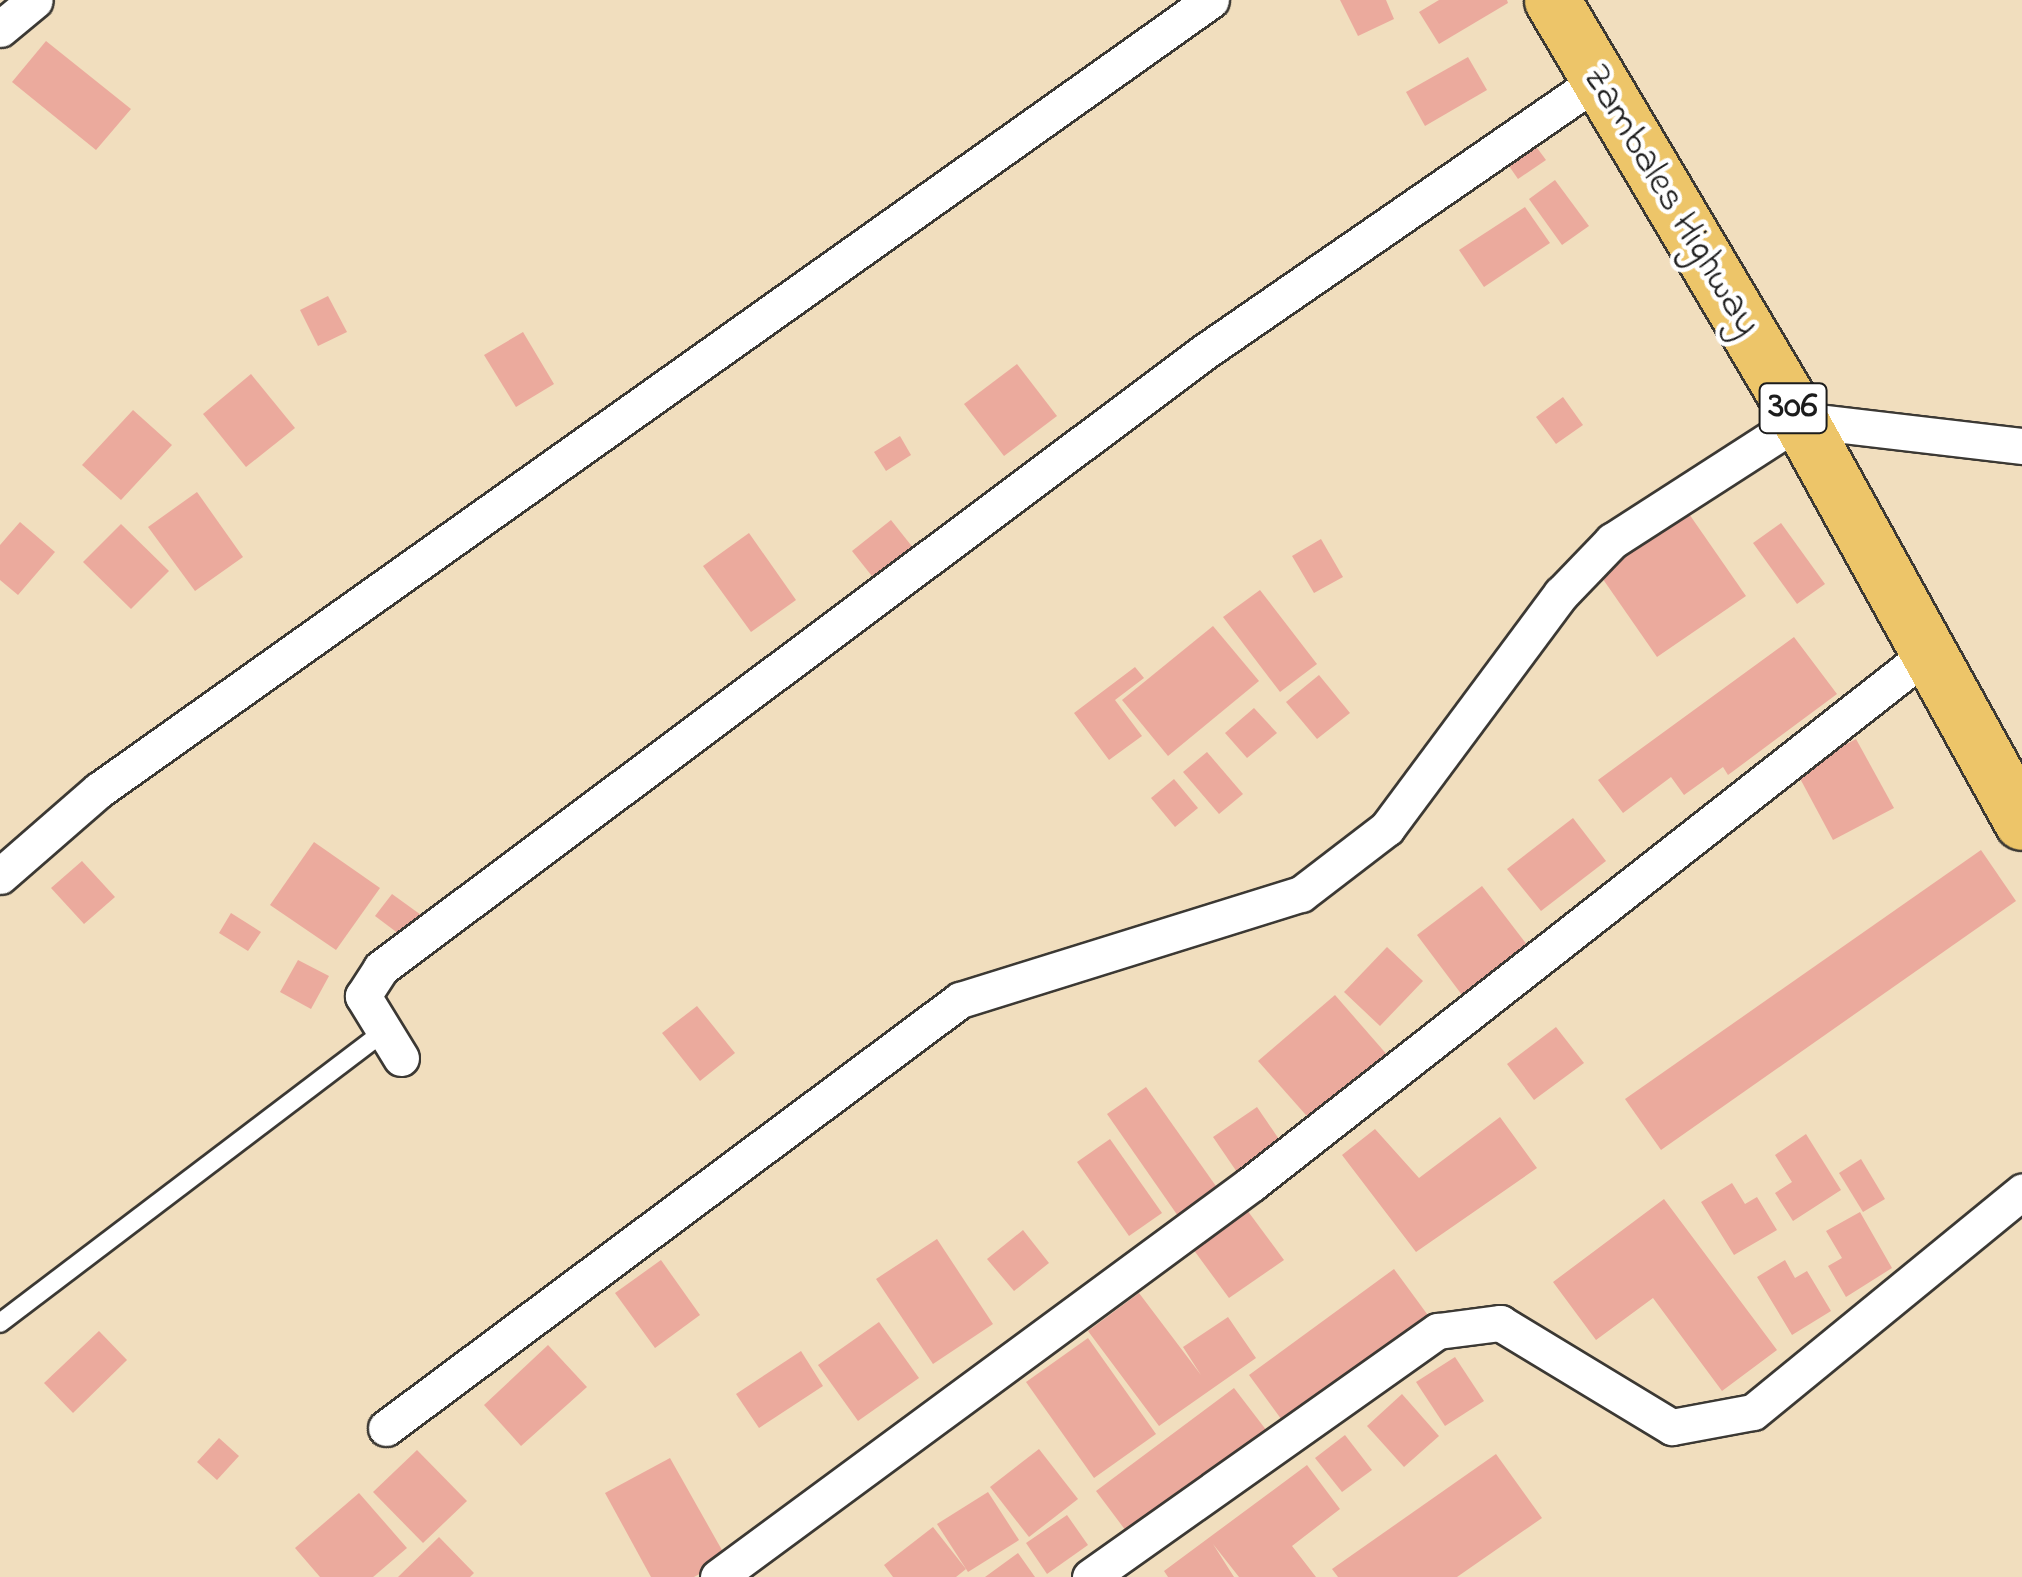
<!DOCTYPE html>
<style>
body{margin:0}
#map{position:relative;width:2022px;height:1577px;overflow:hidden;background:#f1debe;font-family:"Indie Flower",sans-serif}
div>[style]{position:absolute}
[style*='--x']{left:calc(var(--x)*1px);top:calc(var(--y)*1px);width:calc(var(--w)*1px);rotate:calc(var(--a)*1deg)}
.building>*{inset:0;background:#ebaa9d}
.roads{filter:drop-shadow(2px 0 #3c3934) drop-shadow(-2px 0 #3c3934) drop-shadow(0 2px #3c3934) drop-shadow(0 -2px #3c3934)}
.lane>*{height:18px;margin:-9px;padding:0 9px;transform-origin:9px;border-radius:9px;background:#fff}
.street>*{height:35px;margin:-17.5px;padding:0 17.5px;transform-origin:17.5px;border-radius:17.5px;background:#fff}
.primary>*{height:55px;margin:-27.5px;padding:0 27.5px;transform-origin:27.5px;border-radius:27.5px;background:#edc569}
span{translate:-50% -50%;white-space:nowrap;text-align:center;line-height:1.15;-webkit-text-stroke:9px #fff;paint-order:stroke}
.shield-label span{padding:2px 8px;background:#fff;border:2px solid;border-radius:8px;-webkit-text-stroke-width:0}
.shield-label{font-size:38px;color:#1c1c1c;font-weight:700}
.street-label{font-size:40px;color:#1c1c1c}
</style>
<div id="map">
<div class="building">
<i style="clip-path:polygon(1340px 0,1386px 0,1394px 19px,1358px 36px)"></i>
<i style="clip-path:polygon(1439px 0,1507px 0,1508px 3px,1439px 44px,1419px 12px)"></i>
<i style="clip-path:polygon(46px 41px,131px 109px,96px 150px,12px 82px)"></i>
<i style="clip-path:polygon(1468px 57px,1487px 90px,1425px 126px,1406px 92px)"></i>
<i style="clip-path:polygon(1529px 137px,1546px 160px,1518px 179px,1502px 156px)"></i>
<i style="clip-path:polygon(1555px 180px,1589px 226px,1562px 245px,1529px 199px)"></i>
<i style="clip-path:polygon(1525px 207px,1550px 243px,1484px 287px,1459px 250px)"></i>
<i style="clip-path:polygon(328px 296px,347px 332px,318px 346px,300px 310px)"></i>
<i style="clip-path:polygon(523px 332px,554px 384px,516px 407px,484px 355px)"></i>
<i style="clip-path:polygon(1017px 364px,1057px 416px,1004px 456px,964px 404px)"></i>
<i style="clip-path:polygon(251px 374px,295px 428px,246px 467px,203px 414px)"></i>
<i style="clip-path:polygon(1563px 397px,1583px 425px,1556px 444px,1536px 417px)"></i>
<i style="clip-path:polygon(133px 410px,172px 445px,121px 500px,82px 465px)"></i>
<i style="clip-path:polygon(900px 436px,911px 455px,886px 471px,874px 452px)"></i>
<i style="clip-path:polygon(197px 492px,243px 557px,195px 591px,148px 527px)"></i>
<i style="clip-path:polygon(1687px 511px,1746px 596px,1657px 657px,1598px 572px)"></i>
<i style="clip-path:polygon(891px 520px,918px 554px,879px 585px,852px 551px)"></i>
<i style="clip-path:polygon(20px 522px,55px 552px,18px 595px,0 580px,0 545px)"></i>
<i style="clip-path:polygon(1781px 523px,1825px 584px,1797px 604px,1753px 543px)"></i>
<i style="clip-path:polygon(121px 524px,169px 571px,131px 609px,83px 562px)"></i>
<i style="clip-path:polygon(749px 533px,796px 600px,751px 632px,703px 566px)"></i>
<i style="clip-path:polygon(1321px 539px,1343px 577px,1314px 593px,1292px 556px)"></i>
<i style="clip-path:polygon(1260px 590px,1317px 664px,1280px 692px,1223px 617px)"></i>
<i style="clip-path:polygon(1213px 626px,1259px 681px,1168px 756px,1122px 700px)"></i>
<i style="clip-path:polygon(1794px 637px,1837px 694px,1728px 775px,1723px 767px,1684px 795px,1671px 777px,1623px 813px,1598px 780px)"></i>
<i style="clip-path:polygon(1135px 667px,1144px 678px,1115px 700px,1142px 736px,1109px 760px,1074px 713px)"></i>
<i style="clip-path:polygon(1319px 675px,1350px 713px,1317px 739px,1286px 702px)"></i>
<i style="clip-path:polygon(1254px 708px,1277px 733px,1247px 758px,1225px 733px)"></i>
<i style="clip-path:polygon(1856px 739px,1894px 808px,1833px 840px,1796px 771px)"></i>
<i style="clip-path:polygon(1207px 752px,1243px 794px,1219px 814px,1183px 772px)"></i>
<i style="clip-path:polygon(1174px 779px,1198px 808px,1175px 827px,1151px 798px)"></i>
<i style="clip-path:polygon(1573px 818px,1606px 861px,1541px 911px,1507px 869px)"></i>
<i style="clip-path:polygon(314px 842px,380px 888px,336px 950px,270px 905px)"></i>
<i style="clip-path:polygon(1981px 850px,2016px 901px,1661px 1150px,1625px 1099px)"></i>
<i style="clip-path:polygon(82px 861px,115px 897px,84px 924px,51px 888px)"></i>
<i style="clip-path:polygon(1482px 886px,1534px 954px,1468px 1003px,1417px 935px)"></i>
<i style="clip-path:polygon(392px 894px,428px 920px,411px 943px,375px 916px)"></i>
<i style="clip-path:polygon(231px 913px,261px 932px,248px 951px,219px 933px)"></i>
<i style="clip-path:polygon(1387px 947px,1423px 981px,1380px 1026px,1344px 992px)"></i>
<i style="clip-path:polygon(298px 960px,329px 976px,311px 1009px,280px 992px)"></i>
<i style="clip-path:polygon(1335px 995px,1389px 1057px,1313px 1123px,1258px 1061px)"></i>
<i style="clip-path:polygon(697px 1006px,735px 1053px,700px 1081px,662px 1033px)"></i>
<i style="clip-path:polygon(1556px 1027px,1584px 1063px,1534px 1100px,1507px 1064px)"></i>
<i style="clip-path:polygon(1146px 1087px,1218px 1189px,1178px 1216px,1107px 1114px)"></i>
<i style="clip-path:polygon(1257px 1107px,1285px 1148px,1241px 1178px,1213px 1137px)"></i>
<i style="clip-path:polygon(1500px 1117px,1537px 1168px,1416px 1252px,1342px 1155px,1375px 1129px,1419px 1178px)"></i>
<i style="clip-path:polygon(1806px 1134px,1841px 1190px,1793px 1221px,1775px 1193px,1792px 1182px,1775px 1155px)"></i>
<i style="clip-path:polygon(1110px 1139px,1162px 1213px,1129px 1236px,1077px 1162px)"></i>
<i style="clip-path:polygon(1861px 1159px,1885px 1199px,1863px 1212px,1839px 1173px)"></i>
<i style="clip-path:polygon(1732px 1183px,1745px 1204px,1757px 1197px,1777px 1230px,1734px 1255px,1701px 1202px)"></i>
<i style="clip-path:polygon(1664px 1199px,1777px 1350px,1722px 1391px,1653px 1298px,1596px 1340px,1553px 1282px)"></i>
<i style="clip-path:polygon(1247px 1210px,1284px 1260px,1229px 1298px,1193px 1249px)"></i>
<i style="clip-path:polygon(1860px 1212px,1892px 1268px,1846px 1297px,1828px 1266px,1842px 1258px,1826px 1231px)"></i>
<i style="clip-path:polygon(1023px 1230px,1049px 1263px,1014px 1291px,987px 1259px)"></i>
<i style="clip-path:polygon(937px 1239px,993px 1324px,933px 1364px,876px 1279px)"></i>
<i style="clip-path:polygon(661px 1260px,700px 1315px,655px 1348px,615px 1293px)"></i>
<i style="clip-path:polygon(1785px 1260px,1795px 1278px,1807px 1271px,1831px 1311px,1792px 1335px,1757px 1277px)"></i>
<i style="clip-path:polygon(1394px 1269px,1430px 1318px,1284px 1423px,1249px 1375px)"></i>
<i style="clip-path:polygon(1139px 1293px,1201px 1375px,1183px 1347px,1228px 1317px,1256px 1358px,1159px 1426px,1088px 1331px)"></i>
<i style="clip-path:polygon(879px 1322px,919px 1378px,858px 1421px,818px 1365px)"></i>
<i style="clip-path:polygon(99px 1331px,127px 1360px,73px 1413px,44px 1383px)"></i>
<i style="clip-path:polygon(1088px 1338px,1156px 1434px,1094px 1478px,1026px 1382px)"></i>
<i style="clip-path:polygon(548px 1345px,587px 1387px,521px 1446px,484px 1405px)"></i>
<i style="clip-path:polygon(801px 1351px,823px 1386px,759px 1428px,736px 1394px)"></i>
<i style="clip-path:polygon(1455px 1357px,1484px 1401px,1445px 1426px,1416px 1382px)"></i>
<i style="clip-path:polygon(1234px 1388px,1270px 1435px,1132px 1539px,1096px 1491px)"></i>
<i style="clip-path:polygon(1402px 1394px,1439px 1436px,1404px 1467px,1367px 1426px)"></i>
<i style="clip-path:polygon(1345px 1435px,1372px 1470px,1342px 1492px,1315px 1458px)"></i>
<i style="clip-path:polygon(219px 1438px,239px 1456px,217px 1480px,197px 1462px)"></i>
<i style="clip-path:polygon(1039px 1449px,1078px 1499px,1029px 1537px,990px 1487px)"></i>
<i style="clip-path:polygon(417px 1450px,467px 1501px,423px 1543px,373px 1492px)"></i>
<i style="clip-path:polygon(1496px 1454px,1542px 1518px,1457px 1577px,1338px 1577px,1332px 1569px)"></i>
<i style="clip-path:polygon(670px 1458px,727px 1559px,694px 1577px,651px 1577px,605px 1493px)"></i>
<i style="clip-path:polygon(1307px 1465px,1340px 1509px,1292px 1546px,1316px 1577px,1239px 1577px,1213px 1544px,1234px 1577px,1168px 1577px,1164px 1571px)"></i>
<i style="clip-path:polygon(988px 1492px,1019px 1540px,968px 1572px,937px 1524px)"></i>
<i style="clip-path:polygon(359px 1493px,407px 1548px,373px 1577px,320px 1577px,295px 1548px)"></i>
<i style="clip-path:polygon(1067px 1515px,1088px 1545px,1047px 1574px,1026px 1543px)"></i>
<i style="clip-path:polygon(933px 1527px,966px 1569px,956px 1577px,893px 1577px,884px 1565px)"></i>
<i style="clip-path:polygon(439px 1537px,474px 1573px,470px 1577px,398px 1577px)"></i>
<i style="clip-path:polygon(1018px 1553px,1035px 1577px,985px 1577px)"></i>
</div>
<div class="roads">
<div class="lane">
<i style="--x:0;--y:1323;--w:482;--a:-37.2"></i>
</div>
<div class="street">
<i style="--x:0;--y:29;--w:45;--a:-39.6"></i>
<i style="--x:0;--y:876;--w:131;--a:-41"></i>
<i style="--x:99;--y:790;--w:1364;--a:-35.39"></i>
<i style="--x:401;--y:1058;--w:73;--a:-121.5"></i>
<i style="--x:363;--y:996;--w:33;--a:-57"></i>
<i style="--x:381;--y:968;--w:1028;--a:-36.81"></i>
<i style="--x:1204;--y:352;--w:479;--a:-34.6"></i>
<i style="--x:386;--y:1428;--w:716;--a:-36.71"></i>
<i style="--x:960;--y:1000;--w:357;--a:-17.3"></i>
<i style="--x:1301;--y:894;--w:108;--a:-37.5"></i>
<i style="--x:1387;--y:828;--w:292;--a:-53.4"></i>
<i style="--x:1561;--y:594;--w:74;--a:-46.1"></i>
<i style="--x:1612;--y:541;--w:224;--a:-32.8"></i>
<i style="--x:1800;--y:420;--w:224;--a:6.7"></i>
<i style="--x:718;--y:1577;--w:662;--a:-36.4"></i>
<i style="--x:1251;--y:1184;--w:859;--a:-38.1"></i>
<i style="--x:1090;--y:1577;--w:426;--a:-35.3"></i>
<i style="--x:1438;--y:1331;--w:63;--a:-7.4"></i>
<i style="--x:1500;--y:1323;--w:201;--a:31.2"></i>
<i style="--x:1672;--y:1427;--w:82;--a:-10.5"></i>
<i style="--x:1753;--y:1412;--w:348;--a:-39.3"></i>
</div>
<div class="primary">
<i style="--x:1552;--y:0;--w:488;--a:59.4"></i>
<i style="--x:1800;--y:420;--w:459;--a:61.1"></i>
</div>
</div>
<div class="shield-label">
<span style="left:1793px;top:408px">306</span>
</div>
<div class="street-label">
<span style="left:1670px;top:201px;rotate:59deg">Zambales Highway</span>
</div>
</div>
